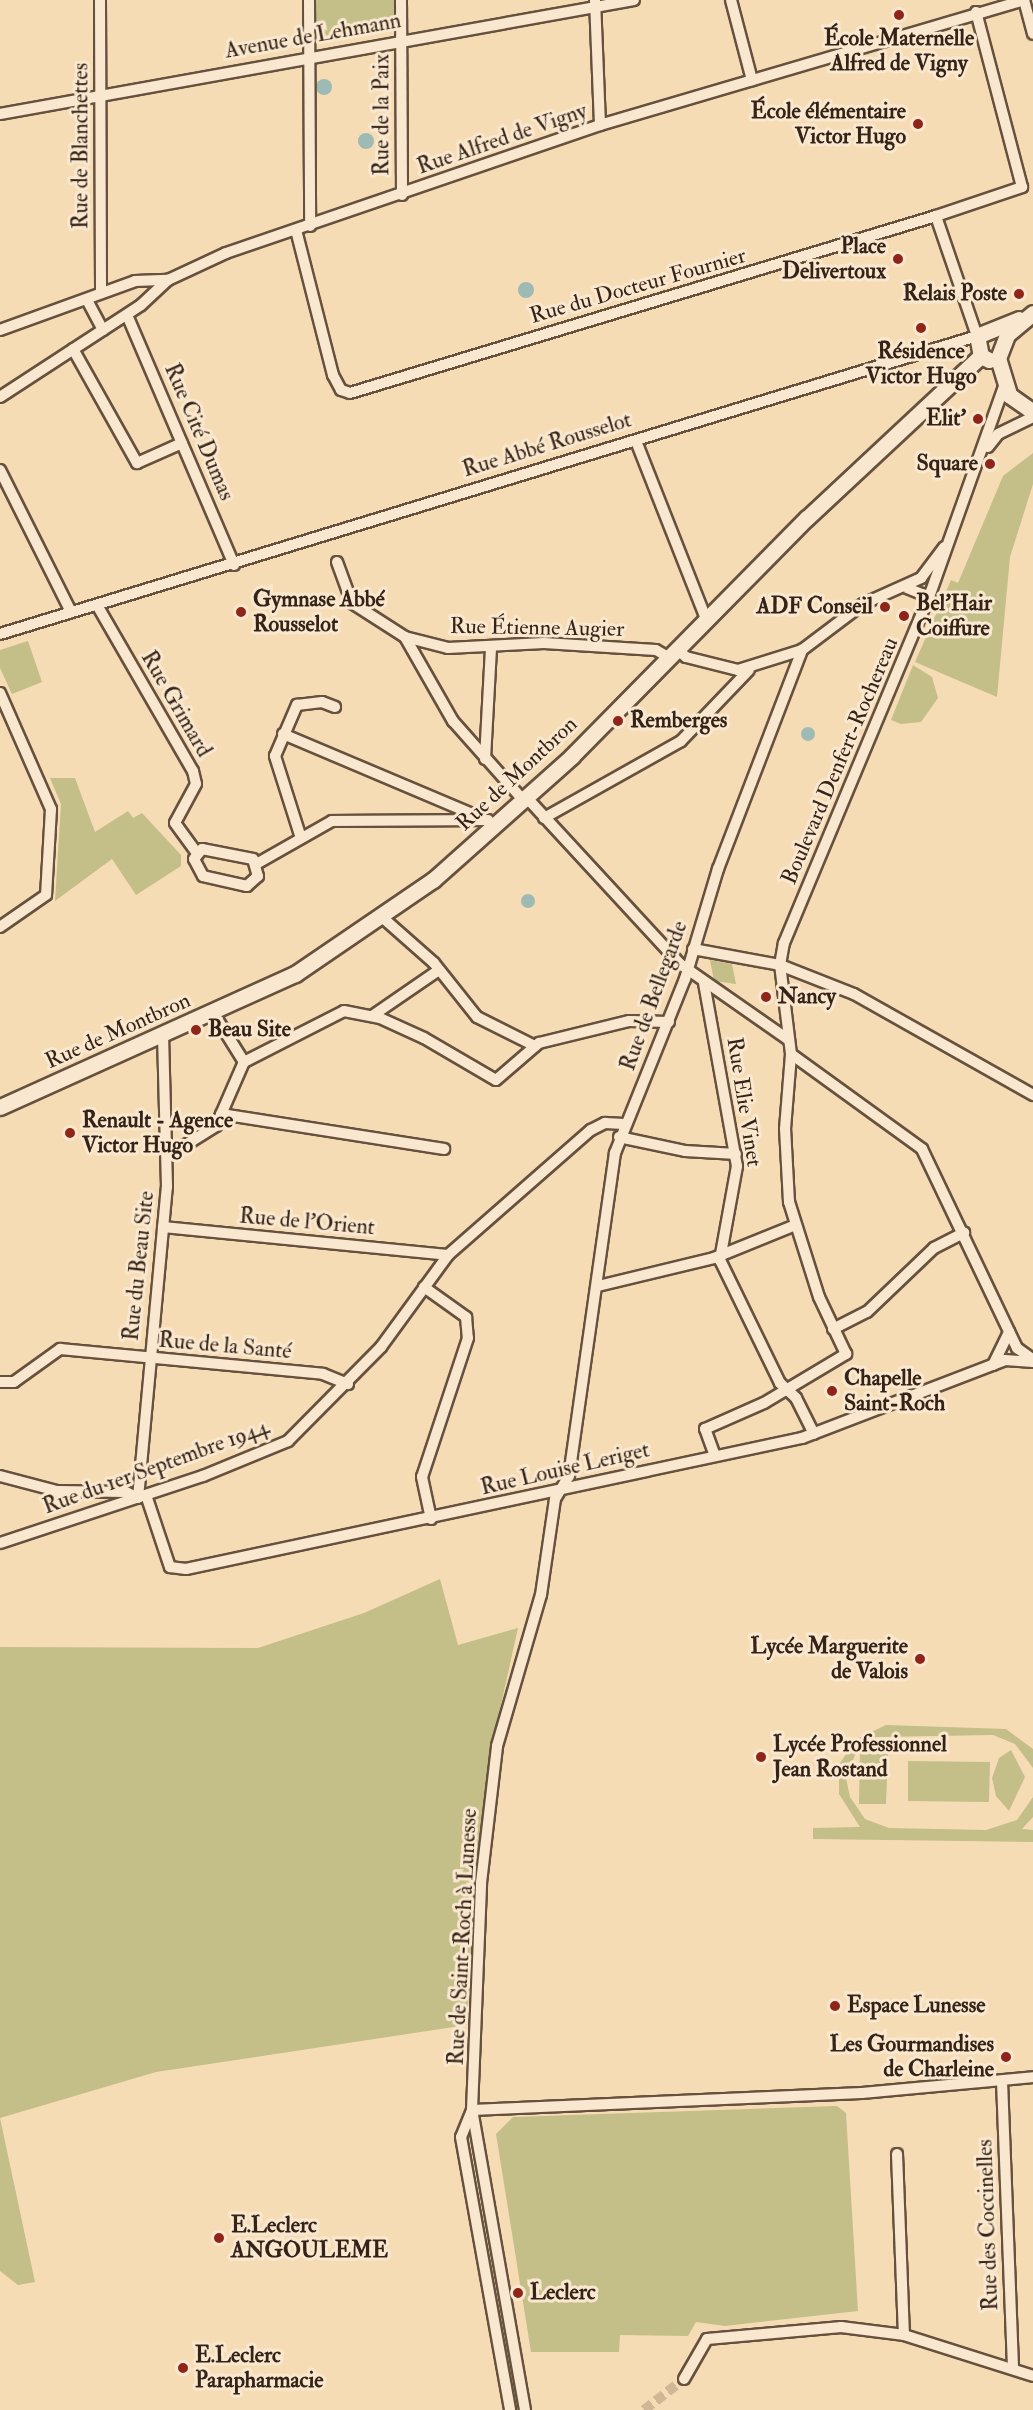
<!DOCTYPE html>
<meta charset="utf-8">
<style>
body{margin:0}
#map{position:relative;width:1033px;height:2410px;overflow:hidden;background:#f6dcb5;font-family:"IM FELL Double Pica",serif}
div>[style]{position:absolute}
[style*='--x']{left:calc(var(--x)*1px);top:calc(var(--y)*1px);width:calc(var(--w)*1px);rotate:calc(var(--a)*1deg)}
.green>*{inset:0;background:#c4be88}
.water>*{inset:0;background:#9ebab4}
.round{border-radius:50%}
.minor-tunnel>*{height:10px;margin-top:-5px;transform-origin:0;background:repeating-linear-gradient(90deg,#d0b795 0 10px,transparent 0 15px)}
.roads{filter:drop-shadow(2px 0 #66513e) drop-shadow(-2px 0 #66513e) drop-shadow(0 2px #66513e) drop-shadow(0 -2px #66513e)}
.minor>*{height:10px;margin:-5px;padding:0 5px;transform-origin:5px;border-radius:5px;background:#f9e8cf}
.secondary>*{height:15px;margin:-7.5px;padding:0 7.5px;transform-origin:7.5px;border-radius:7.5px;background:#f9e8cf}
.dots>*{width:16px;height:16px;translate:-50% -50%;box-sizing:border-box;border:3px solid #f9e8cf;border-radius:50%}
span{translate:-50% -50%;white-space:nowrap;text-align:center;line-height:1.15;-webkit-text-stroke:6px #f9e8cf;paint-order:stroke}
.street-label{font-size:22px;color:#362317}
.poi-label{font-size:22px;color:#362317;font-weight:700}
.right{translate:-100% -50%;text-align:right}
.left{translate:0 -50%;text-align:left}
</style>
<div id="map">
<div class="green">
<i style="clip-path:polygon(313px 0,396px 0,396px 25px,322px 36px,313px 29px)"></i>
<i style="clip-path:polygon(1033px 453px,1033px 484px,1010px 557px,997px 697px,915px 662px,951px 580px,958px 583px,1003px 476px)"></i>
<i style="clip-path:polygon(28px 641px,42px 682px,12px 694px,0 668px,0 650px)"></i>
<i style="clip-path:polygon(913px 665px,932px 677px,938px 698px,921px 722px,901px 724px,891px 720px)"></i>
<i style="clip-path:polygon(50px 778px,75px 778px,95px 832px,128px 811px,133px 818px,142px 813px,181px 855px,181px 866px,136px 895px,112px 859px,55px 901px,61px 804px)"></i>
<i style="clip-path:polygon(710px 960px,732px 964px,736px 984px,714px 981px)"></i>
<i style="clip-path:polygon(440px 1579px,458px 1645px,518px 1628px,490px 1754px,474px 1886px,467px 2025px,156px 2072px,0 2118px,35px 2282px,18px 2285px,0 2271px,0 1647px,258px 1648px,364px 1613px)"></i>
<i style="clip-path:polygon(886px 1725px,1006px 1729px,1033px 1749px,1033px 1768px,1015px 1744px,993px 1735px,876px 1737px,855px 1755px,846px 1778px,850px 1797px,865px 1819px,889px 1828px,986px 1830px,1017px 1820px,1033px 1797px,1033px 1817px,1022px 1829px,1033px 1830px,1033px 1842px,813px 1839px,813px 1828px,860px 1827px,839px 1794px,839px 1765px,855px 1740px)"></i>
<i style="clip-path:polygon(1011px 1750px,1025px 1777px,1009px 1811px,996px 1796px,992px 1778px,999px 1758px)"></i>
<i style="clip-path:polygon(860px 1753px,888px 1754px,886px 1804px,859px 1804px)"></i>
<i style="clip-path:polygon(908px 1761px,990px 1762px,989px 1802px,908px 1801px)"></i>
<i style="clip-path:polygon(837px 2106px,846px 2113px,858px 2311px,725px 2326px,696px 2322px,688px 2336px,620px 2335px,619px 2352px,531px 2352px,496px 2134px,513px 2117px)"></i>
</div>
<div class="water">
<i class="round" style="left:316px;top:79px;width:16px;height:16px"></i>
<i class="round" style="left:358px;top:133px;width:16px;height:16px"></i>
<i class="round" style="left:518px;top:282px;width:16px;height:16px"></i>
<i class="round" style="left:801px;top:727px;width:14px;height:14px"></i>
<i class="round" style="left:521px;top:894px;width:14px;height:14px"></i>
</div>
<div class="minor-tunnel">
<i style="--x:644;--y:2410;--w:51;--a:-37.8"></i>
</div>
<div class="roads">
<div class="minor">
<i style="--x:100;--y:0;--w:293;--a:89.8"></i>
<i style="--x:309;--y:0;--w:226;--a:89.7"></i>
<i style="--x:401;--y:0;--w:195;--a:89.7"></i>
<i style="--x:595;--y:0;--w:125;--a:87.7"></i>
<i style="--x:731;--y:0;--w:83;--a:75.3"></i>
<i style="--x:1024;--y:0;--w:35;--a:75"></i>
<i style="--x:0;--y:114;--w:644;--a:-10.19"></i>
<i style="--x:296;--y:230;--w:150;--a:75.7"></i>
<i style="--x:333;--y:375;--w:17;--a:62"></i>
<i style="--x:341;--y:390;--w:9;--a:18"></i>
<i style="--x:350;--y:393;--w:612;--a:-16.81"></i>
<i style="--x:87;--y:300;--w:34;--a:62"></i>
<i style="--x:127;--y:315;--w:272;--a:66.8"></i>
<i style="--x:0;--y:330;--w:144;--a:-19.9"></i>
<i style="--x:135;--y:281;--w:33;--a:-2"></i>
<i style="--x:168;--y:280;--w:64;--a:-25"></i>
<i style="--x:226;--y:253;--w:395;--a:-18.9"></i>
<i style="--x:600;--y:125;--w:442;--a:-16.4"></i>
<i style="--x:73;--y:349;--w:131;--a:60.7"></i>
<i style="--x:137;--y:463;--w:49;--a:-24"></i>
<i style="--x:0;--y:397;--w:168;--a:-33.1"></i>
<i style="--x:141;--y:305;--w:37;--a:-43"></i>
<i style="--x:636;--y:441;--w:191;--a:68.5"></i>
<i style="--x:988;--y:447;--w:16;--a:-52"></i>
<i style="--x:998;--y:434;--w:39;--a:-26"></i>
<i style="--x:0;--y:470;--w:159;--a:63.4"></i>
<i style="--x:337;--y:562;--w:44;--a:69.9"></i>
<i style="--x:352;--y:603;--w:63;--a:32.7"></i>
<i style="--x:405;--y:637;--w:44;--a:14.3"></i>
<i style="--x:448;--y:648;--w:96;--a:-3"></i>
<i style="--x:544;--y:643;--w:112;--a:3.6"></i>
<i style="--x:656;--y:650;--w:14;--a:30"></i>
<i style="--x:907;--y:588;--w:24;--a:22"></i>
<i style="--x:97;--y:605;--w:192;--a:60"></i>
<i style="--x:193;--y:771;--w:13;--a:77"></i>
<i style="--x:196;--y:784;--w:44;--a:118.3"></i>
<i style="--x:175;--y:823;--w:37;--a:54"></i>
<i style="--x:0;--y:634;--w:1021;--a:-16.96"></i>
<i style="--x:977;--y:336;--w:127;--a:-108.9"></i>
<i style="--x:936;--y:216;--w:91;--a:-18.6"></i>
<i style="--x:1022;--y:187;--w:181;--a:-104.7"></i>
<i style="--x:405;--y:637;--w:97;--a:60.3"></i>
<i style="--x:453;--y:721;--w:107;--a:48.4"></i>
<i style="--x:677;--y:649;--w:12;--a:42"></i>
<i style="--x:686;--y:657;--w:54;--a:14"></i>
<i style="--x:738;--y:670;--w:67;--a:-17.4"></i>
<i style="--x:0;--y:693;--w:127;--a:66.3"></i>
<i style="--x:51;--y:809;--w:86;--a:93.3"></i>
<i style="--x:46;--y:895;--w:56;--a:145.2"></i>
<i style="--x:283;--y:734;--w:216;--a:22.9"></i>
<i style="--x:485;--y:759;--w:110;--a:-86.9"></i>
<i style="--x:527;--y:798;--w:226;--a:47.3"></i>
<i style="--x:680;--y:964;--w:133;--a:34.9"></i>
<i style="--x:544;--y:818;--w:157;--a:-29.3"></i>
<i style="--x:681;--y:741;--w:98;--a:-46.2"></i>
<i style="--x:300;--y:835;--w:83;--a:-107.6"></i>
<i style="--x:275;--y:756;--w:56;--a:-66.7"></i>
<i style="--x:297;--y:705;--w:25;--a:-7"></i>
<i style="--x:322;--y:702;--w:14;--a:21"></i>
<i style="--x:202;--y:849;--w:52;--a:11.1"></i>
<i style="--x:253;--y:859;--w:18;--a:74"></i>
<i style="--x:258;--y:876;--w:15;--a:138"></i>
<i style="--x:247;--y:886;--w:45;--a:-167.2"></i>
<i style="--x:203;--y:876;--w:19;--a:-118"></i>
<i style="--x:194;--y:859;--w:13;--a:-51"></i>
<i style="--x:258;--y:863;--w:85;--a:-29.6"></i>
<i style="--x:332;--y:821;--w:156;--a:-0.4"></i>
<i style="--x:383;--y:918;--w:68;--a:41.4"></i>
<i style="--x:434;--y:963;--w:69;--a:51.5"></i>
<i style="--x:477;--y:1017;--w:65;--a:26.6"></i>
<i style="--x:693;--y:949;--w:88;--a:10.4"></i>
<i style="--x:780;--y:965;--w:79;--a:21.4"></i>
<i style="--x:854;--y:994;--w:206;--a:29.4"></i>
<i style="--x:704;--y:983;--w:186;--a:79.8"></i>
<i style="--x:737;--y:1166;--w:96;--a:100.3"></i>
<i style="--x:720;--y:1260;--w:137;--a:64"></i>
<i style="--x:780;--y:1383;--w:22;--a:43"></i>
<i style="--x:796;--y:1398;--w:40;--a:63.4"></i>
<i style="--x:372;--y:1016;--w:81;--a:-34.5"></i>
<i style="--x:791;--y:1054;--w:162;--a:35.9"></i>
<i style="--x:922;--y:1149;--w:221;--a:64.5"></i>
<i style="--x:1017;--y:1348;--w:19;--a:36"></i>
<i style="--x:244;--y:1062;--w:112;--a:-27"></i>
<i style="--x:344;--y:1011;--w:37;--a:11"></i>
<i style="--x:380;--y:1018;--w:48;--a:24.4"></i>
<i style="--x:424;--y:1038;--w:83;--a:30.3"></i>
<i style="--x:496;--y:1080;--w:57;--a:-40.7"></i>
<i style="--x:539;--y:1043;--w:93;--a:-13.7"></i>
<i style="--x:629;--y:1021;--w:40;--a:1.4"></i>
<i style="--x:221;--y:1114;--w:226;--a:8.9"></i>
<i style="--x:619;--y:1137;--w:67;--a:12"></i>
<i style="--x:685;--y:1151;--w:51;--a:3.4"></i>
<i style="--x:168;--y:1156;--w:57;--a:-32"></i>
<i style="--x:216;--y:1126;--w:70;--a:-66.4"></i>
<i style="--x:244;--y:1062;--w:57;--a:-122"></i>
<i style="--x:163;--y:1227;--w:286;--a:5.6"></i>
<i style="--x:598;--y:1286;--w:119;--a:-13.6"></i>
<i style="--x:714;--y:1258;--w:85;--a:-22.1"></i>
<i style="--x:424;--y:1287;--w:52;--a:35.5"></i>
<i style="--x:466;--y:1317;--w:21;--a:85"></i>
<i style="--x:468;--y:1338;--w:146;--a:108.3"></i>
<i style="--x:422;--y:1477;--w:43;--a:77.9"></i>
<i style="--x:833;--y:1329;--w:38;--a:-27"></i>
<i style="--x:867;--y:1312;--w:93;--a:-43.7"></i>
<i style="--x:934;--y:1248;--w:34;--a:-27"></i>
<i style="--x:993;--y:1365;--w:37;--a:-64"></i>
<i style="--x:0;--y:1382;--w:14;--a:0"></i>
<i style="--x:14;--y:1382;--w:57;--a:-35.7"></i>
<i style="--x:60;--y:1349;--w:264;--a:5.4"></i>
<i style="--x:323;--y:1374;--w:27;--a:22"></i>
<i style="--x:715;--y:1456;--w:29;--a:-110"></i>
<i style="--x:705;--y:1429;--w:64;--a:-23.8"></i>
<i style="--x:764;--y:1403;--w:96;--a:-30.9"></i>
<i style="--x:846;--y:1354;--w:63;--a:-115.3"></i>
<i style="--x:819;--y:1297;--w:100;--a:-107.5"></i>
<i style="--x:789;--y:1202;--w:73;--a:-93.1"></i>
<i style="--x:785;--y:1129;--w:75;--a:-85.4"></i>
<i style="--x:791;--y:1054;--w:90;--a:-97"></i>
<i style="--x:780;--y:965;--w:22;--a:-80"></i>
<i style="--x:784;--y:943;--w:375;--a:-67.3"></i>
<i style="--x:929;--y:597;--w:226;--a:-70.4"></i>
<i style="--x:0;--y:1476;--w:59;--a:14.7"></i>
<i style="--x:57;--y:1491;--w:69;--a:0.8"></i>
<i style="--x:126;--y:1492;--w:13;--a:27"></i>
<i style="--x:146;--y:1495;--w:76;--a:71.6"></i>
<i style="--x:170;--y:1567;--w:16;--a:7"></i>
<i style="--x:186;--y:1569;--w:630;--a:-12.01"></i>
<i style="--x:802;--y:1438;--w:217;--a:-21"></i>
<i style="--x:1005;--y:1360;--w:28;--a:4"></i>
<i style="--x:138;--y:1498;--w:312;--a:-84.7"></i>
<i style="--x:167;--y:1187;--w:150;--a:-91.5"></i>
<i style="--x:0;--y:1543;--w:214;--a:-18.3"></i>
<i style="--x:203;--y:1476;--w:92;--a:-22.4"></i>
<i style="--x:288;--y:1441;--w:132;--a:-45.3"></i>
<i style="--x:381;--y:1347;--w:114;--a:-53.9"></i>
<i style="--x:448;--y:1255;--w:190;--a:-41.2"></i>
<i style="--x:591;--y:1130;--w:16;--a:-27"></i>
<i style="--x:605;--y:1123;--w:19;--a:3"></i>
<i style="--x:1002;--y:2081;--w:288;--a:87.8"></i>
<i style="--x:472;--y:2110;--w:390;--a:-2.5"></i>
<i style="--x:862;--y:2093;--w:172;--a:-5.3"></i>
<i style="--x:472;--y:2110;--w:29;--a:112"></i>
<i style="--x:461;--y:2137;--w:277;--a:79.8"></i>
<i style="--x:897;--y:2154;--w:181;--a:87.8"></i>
<i style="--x:684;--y:2379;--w:46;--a:-60.1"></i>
<i style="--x:707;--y:2339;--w:135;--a:-5.1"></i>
<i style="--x:841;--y:2327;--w:64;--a:7.2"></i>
<i style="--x:904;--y:2335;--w:135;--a:17.6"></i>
<i style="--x:525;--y:2410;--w:305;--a:-100"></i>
<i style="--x:472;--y:2110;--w:227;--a:-87.7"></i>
<i style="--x:481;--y:1883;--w:138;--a:-83.3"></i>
<i style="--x:497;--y:1746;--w:157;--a:-73.8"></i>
<i style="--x:541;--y:1595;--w:97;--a:-81.7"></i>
<i style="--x:555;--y:1499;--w:27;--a:-59"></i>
<i style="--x:569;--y:1476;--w:326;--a:-81.9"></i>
<i style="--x:615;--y:1153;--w:188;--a:-68.1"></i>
<i style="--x:685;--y:979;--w:115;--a:-73.3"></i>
<i style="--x:718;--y:869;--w:235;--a:-69"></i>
<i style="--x:802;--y:650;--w:76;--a:-37"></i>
<i style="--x:863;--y:604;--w:64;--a:-24.1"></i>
<i style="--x:921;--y:578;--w:39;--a:-53"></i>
</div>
<div class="secondary">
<i style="--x:1033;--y:313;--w:34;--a:140"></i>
<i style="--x:1007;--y:335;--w:25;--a:111"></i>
<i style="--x:998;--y:358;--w:39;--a:73"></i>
<i style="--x:1009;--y:395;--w:29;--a:35"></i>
<i style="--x:989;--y:360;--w:9;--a:-153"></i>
<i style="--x:981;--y:356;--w:20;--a:-101"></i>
<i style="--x:977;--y:336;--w:45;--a:-22"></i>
<i style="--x:0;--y:1107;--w:324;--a:-24.3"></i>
<i style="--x:295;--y:974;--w:167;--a:-34.3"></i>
<i style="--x:433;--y:880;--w:186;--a:-41.7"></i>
<i style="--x:572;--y:756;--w:334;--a:-45.4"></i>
<i style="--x:807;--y:518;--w:238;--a:-43"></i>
</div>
</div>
<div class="dots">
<i style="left:899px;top:15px;background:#8f2418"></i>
<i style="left:918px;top:124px;background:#8f2418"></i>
<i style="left:898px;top:259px;background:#8f2418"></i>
<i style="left:1019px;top:294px;background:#8f2418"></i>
<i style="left:921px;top:328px;background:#8f2418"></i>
<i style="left:978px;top:419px;background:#8f2418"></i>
<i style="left:990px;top:464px;background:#8f2418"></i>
<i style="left:885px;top:607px;background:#8f2418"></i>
<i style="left:241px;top:612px;background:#8f2418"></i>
<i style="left:904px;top:616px;background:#8f2418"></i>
<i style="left:618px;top:721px;background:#8f2418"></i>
<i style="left:766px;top:997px;background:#8f2418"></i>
<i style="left:196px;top:1030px;background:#8f2418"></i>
<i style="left:70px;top:1133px;background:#8f2418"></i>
<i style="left:832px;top:1391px;background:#8f2418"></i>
<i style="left:920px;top:1659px;background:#8f2418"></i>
<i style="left:761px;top:1757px;background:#8f2418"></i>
<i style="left:835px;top:2006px;background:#8f2418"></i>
<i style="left:1006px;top:2057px;background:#8f2418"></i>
<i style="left:219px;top:2238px;background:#8f2418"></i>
<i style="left:518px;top:2293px;background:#8f2418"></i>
<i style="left:183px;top:2368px;background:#8f2418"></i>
</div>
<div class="street-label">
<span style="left:313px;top:36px;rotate:-10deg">Avenue de Lehmann</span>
<span style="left:382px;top:115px;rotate:-90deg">Rue de la Paix</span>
<span style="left:502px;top:139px;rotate:-19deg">Rue Alfred de Vigny</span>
<span style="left:81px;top:146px;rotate:-90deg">Rue de Blanchettes</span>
<span style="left:638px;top:286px;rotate:-16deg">Rue du Docteur Fournier</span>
<span style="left:199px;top:432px;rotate:67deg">Rue Cité Dumas</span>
<span style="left:547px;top:445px;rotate:-17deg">Rue Abbé Rousselot</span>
<span style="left:537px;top:628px;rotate:1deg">Rue Étienne Augier</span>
<span style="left:176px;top:704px;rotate:60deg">Rue Grimard</span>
<span style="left:840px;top:761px;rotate:-67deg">Boulevard Denfert-Rochereau</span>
<span style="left:517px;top:774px;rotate:-43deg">Rue de Montbron</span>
<span style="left:654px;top:996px;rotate:-70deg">Rue de Bellegarde</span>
<span style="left:118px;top:1031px;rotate:-24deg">Rue de Montbron</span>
<span style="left:744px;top:1102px;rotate:81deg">Rue Elie Vinet</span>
<span style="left:307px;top:1222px;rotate:5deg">Rue de l'Orient</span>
<span style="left:139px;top:1266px;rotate:-84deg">Rue du Beau Site</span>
<span style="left:225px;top:1346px;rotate:5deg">Rue de la Santé</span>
<span style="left:156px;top:1467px;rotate:-20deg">Rue du 1er Septembre 1944</span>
<span style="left:565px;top:1469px;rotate:-13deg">Rue Louise Leriget</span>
<span style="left:463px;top:1937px;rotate:-87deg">Rue de Saint-Roch à Lunesse</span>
<span style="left:988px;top:2225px;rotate:-92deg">Rue des Coccinelles</span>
</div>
<div class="poi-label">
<span style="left:899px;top:51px">École Maternelle<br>Alfred de Vigny</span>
<span class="right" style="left:906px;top:124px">École élémentaire<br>Victor Hugo</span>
<span class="right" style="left:886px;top:259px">Place<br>Delivertoux</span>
<span class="right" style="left:1007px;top:294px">Relais Poste</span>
<span style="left:921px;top:364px">Résidence<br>Victor Hugo</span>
<span class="right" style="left:966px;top:419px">Elit'</span>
<span class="right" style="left:978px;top:464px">Square</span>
<span class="left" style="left:253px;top:612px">Gymnase Abbé<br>Rousselot</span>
<span class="left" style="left:916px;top:616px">Bel'Hair<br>Coiffure</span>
<span class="right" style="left:873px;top:607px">ADF Conseil</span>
<span class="left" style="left:630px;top:721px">Remberges</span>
<span class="left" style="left:778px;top:997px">Nancy</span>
<span class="left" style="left:208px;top:1030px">Beau Site</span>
<span class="left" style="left:82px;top:1133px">Renault - Agence<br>Victor Hugo</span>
<span class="left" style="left:844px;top:1391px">Chapelle<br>Saint-Roch</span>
<span class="right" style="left:908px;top:1659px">Lycée Marguerite<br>de Valois</span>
<span class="left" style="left:773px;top:1757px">Lycée Professionnel<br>Jean Rostand</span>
<span class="left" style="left:847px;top:2006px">Espace Lunesse</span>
<span class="right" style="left:994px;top:2057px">Les Gourmandises<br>de Charleine</span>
<span class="left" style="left:231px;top:2238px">E.Leclerc<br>ANGOULEME</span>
<span class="left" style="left:530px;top:2293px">Leclerc</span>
<span class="left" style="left:195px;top:2368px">E.Leclerc<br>Parapharmacie</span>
</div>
</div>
